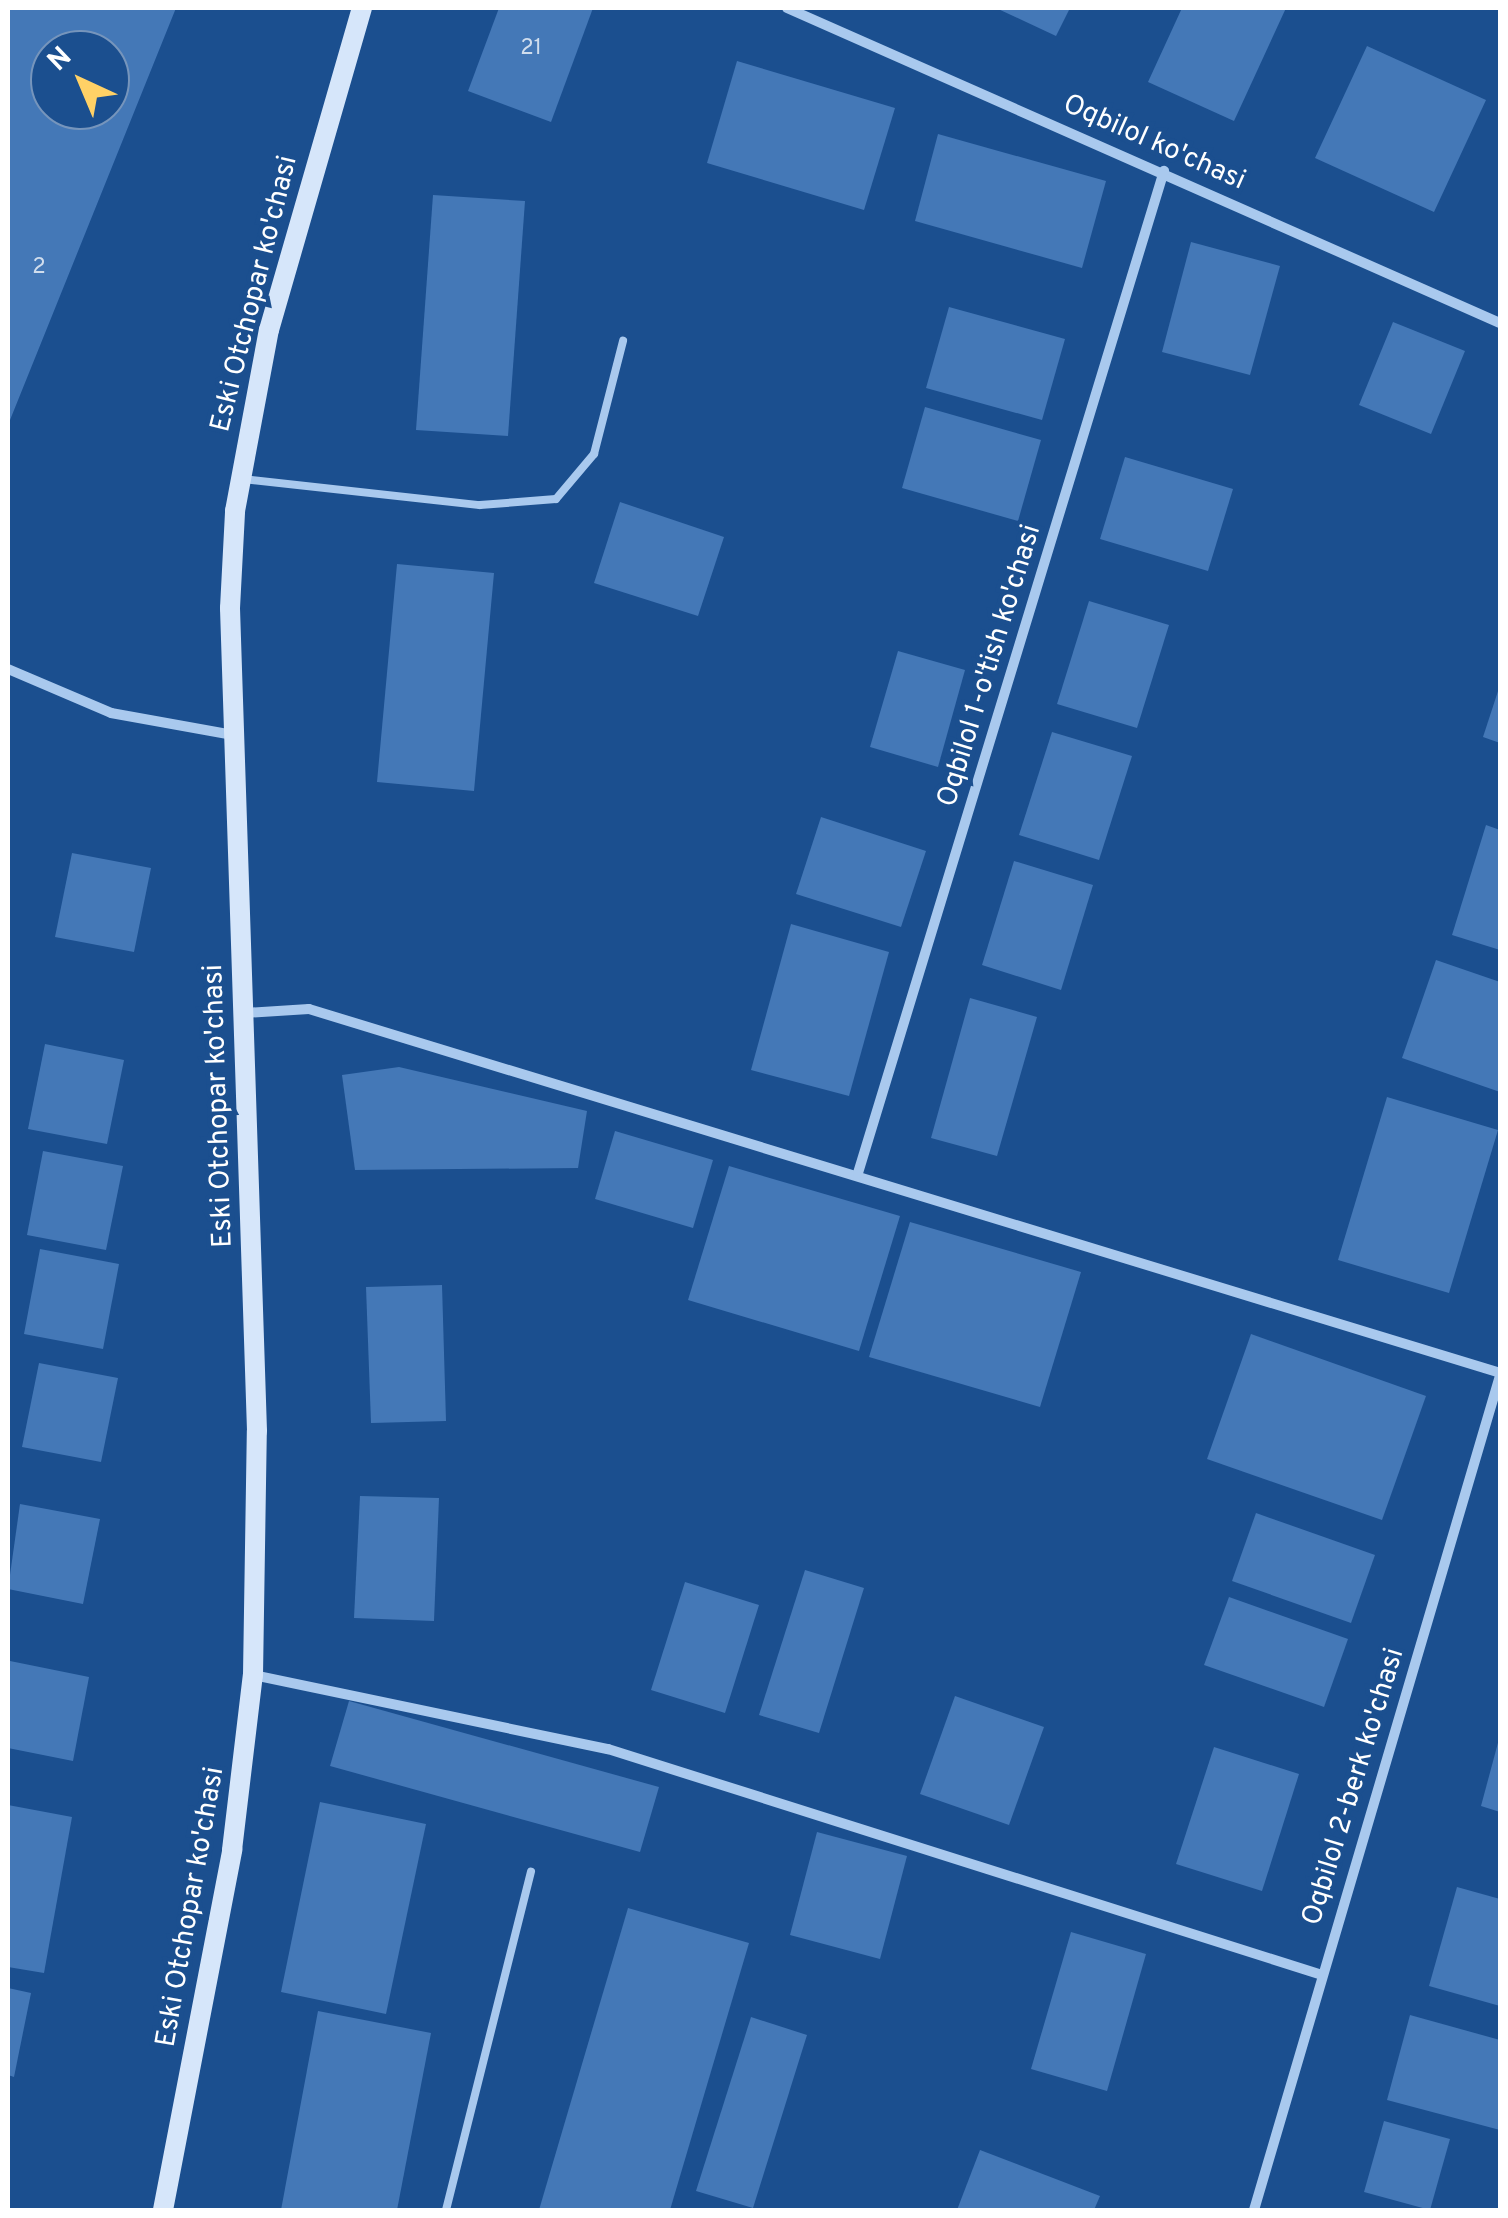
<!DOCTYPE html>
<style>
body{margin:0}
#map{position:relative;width:1508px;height:2218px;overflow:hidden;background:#1b4f8f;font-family:Overpass,sans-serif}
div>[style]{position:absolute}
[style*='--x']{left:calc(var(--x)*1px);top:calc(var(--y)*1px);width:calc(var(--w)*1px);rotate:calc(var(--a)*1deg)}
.building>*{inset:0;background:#4478b7}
.lane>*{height:8px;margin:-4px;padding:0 4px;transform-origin:4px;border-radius:4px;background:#a9c9ee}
.street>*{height:10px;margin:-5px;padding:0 5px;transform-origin:5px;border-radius:5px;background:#a9c9ee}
.secondary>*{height:20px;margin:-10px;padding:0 10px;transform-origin:10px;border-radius:10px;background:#d6e6fa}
span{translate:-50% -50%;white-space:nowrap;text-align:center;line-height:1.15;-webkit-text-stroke:9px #1b4f8f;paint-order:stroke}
.number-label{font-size:22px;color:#d0dded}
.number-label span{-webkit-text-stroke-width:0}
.street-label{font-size:28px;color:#fff}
.frame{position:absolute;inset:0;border:10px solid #fff;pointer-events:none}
.north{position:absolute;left:30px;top:30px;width:100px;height:100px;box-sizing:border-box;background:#1b4f8f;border:2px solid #7695bc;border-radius:50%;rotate:316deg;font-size:28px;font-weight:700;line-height:40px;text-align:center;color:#fff}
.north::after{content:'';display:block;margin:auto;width:35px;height:45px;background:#ffd166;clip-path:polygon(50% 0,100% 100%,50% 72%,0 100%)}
</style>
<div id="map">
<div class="building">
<i style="clip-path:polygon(evenodd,8px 8px,176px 8px,8px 425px,8px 8px,50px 50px,110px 50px,110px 110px,50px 110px,50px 50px)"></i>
<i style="clip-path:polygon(499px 8px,593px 8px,551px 122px,468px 91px)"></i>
<i style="clip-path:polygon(996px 8px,1070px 8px,1056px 36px)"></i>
<i style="clip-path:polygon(1182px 8px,1286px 8px,1234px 121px,1148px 82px)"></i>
<i style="clip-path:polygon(1367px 46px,1486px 100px,1434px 212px,1315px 158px)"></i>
<i style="clip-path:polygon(737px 61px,895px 108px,864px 210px,707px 163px)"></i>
<i style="clip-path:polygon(938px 134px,1106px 181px,1082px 268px,915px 221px)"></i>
<i style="clip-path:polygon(433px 195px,525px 201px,508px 436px,416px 430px)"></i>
<i style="clip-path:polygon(1191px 242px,1280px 266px,1250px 375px,1162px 352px)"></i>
<i style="clip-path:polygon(949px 307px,1065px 339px,1042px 420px,926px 388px)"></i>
<i style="clip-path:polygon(1393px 322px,1465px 351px,1431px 434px,1359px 405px)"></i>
<i style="clip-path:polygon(925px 407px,1041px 440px,1018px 521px,902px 488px)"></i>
<i style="clip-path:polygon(1125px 457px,1233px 489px,1208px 571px,1100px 539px)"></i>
<i style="clip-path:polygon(620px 502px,724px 537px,698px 616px,594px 583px)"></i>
<i style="clip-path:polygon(397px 564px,494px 573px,474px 791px,377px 782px)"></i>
<i style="clip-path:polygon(1089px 601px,1169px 625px,1137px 728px,1057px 704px)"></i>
<i style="clip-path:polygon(898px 651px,965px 670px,938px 767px,870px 747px)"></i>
<i style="clip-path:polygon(1500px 685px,1500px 743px,1483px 737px)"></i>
<i style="clip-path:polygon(1052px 732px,1132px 756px,1099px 860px,1019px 835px)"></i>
<i style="clip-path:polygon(821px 817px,926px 851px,901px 927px,796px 894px)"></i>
<i style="clip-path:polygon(1486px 825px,1500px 830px,1500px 950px,1452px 935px)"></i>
<i style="clip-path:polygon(72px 853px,151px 868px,134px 952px,55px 937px)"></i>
<i style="clip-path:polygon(1014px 861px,1093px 885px,1061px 990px,982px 965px)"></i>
<i style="clip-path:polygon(791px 924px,889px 952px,849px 1096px,751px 1070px)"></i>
<i style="clip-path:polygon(1436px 960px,1500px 982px,1500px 1092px,1402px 1058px)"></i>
<i style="clip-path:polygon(970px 998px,1037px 1017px,997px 1156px,931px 1138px)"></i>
<i style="clip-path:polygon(45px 1044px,124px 1060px,107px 1144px,28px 1129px)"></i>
<i style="clip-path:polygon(399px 1067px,587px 1111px,578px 1168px,355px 1170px,342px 1075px)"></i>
<i style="clip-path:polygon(1387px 1097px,1498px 1130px,1449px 1293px,1338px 1260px)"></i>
<i style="clip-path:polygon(615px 1131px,713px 1160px,693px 1228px,595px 1199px)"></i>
<i style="clip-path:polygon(43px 1151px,123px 1166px,106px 1250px,27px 1235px)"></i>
<i style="clip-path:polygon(729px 1166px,900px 1216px,859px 1351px,688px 1300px)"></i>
<i style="clip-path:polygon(910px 1222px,1081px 1272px,1040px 1407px,869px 1357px)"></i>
<i style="clip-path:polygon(40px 1249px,119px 1264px,103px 1349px,24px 1334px)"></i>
<i style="clip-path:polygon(442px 1285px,446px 1421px,371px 1423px,366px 1287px)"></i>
<i style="clip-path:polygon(1251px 1334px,1426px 1396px,1382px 1520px,1207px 1459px)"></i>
<i style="clip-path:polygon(39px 1363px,118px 1378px,101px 1462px,22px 1447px)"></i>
<i style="clip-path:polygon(360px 1496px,439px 1498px,434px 1621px,354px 1618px)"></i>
<i style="clip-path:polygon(20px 1504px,100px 1519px,83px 1604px,8px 1589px)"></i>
<i style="clip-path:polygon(1256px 1513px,1375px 1555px,1351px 1623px,1232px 1581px)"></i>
<i style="clip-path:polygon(805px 1570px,864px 1588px,819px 1733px,759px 1715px)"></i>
<i style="clip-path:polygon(685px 1582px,759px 1605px,725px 1713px,651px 1690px)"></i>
<i style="clip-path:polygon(1229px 1597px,1348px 1639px,1324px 1707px,1204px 1665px)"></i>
<i style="clip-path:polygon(10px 1661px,89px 1677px,73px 1761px,8px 1748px)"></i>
<i style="clip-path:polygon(955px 1696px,1044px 1727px,1009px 1825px,920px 1794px)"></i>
<i style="clip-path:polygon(349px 1701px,659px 1787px,640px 1852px,330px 1766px)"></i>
<i style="clip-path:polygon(1499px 1739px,1500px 1739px,1500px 1812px,1481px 1806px)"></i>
<i style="clip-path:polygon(1214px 1747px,1299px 1774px,1262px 1891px,1176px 1864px)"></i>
<i style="clip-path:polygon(320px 1802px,426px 1824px,386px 2014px,281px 1992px)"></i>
<i style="clip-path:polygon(8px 1805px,72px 1817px,44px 1973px,8px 1967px)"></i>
<i style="clip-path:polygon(817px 1832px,907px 1856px,880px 1959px,790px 1935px)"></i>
<i style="clip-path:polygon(1457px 1887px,1500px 1899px,1500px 2006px,1429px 1986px)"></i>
<i style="clip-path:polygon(628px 1908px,749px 1943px,670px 2210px,539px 2210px)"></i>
<i style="clip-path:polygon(1071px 1932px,1146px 1954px,1107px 2091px,1031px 2069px)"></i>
<i style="clip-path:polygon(8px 1988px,31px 1993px,14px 2077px,8px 2075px)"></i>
<i style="clip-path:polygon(318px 2011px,431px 2033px,397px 2210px,281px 2210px)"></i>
<i style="clip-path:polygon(1410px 2015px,1500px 2040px,1500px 2130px,1387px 2100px)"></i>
<i style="clip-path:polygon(751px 2017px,807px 2035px,753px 2208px,696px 2191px)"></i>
<i style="clip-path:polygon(1384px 2121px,1450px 2139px,1430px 2210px,1364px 2192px)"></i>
<i style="clip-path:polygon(980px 2150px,1100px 2196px,1094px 2210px,957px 2210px)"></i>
</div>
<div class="lane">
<i style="--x:243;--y:479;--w:238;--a:6.3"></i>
<i style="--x:480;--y:505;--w:76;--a:-4.5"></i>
<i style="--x:556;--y:499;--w:59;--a:-49.8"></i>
<i style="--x:594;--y:454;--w:117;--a:-75.6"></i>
<i style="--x:446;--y:2210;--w:349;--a:-75.9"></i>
</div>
<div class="street">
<i style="--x:787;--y:8;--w:779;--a:23.84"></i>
<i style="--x:8;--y:669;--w:112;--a:23.1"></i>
<i style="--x:111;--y:713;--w:124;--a:10.2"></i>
<i style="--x:244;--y:1013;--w:65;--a:-3.5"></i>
<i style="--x:309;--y:1009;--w:1245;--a:16.99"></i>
<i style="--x:858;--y:1173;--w:1048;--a:-73.02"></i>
<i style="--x:253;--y:1675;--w:363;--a:11.8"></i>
<i style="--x:608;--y:1749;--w:749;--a:17.56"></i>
<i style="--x:1254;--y:2210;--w:870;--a:-73.57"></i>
</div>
<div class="secondary">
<i style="--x:163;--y:2210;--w:367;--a:-79.1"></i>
<i style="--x:232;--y:1850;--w:176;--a:-83.2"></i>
<i style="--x:253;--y:1675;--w:244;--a:-89.1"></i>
<i style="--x:257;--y:1431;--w:823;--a:-91.88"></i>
<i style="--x:230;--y:608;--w:97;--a:-87"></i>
<i style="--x:235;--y:511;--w:184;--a:-79.4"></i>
<i style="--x:269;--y:330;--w:335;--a:-73.9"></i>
</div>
<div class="number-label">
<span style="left:531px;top:49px">21</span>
<span style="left:39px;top:268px">2</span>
</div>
<div class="street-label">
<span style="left:1154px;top:143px;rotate:24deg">Oqbilol ko'chasi</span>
<span style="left:255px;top:294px;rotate:-76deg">Eski Otchopar ko'chasi</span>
<span style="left:990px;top:666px;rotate:-73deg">Oqbilol 1-o'tish ko'chasi</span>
<span style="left:219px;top:1106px;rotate:-92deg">Eski Otchopar ko'chasi</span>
<span style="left:1354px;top:1787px;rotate:-73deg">Oqbilol 2-berk ko'chasi</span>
<span style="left:191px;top:1907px;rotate:-80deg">Eski Otchopar ko'chasi</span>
</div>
<div class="frame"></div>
<div class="north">N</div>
</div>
